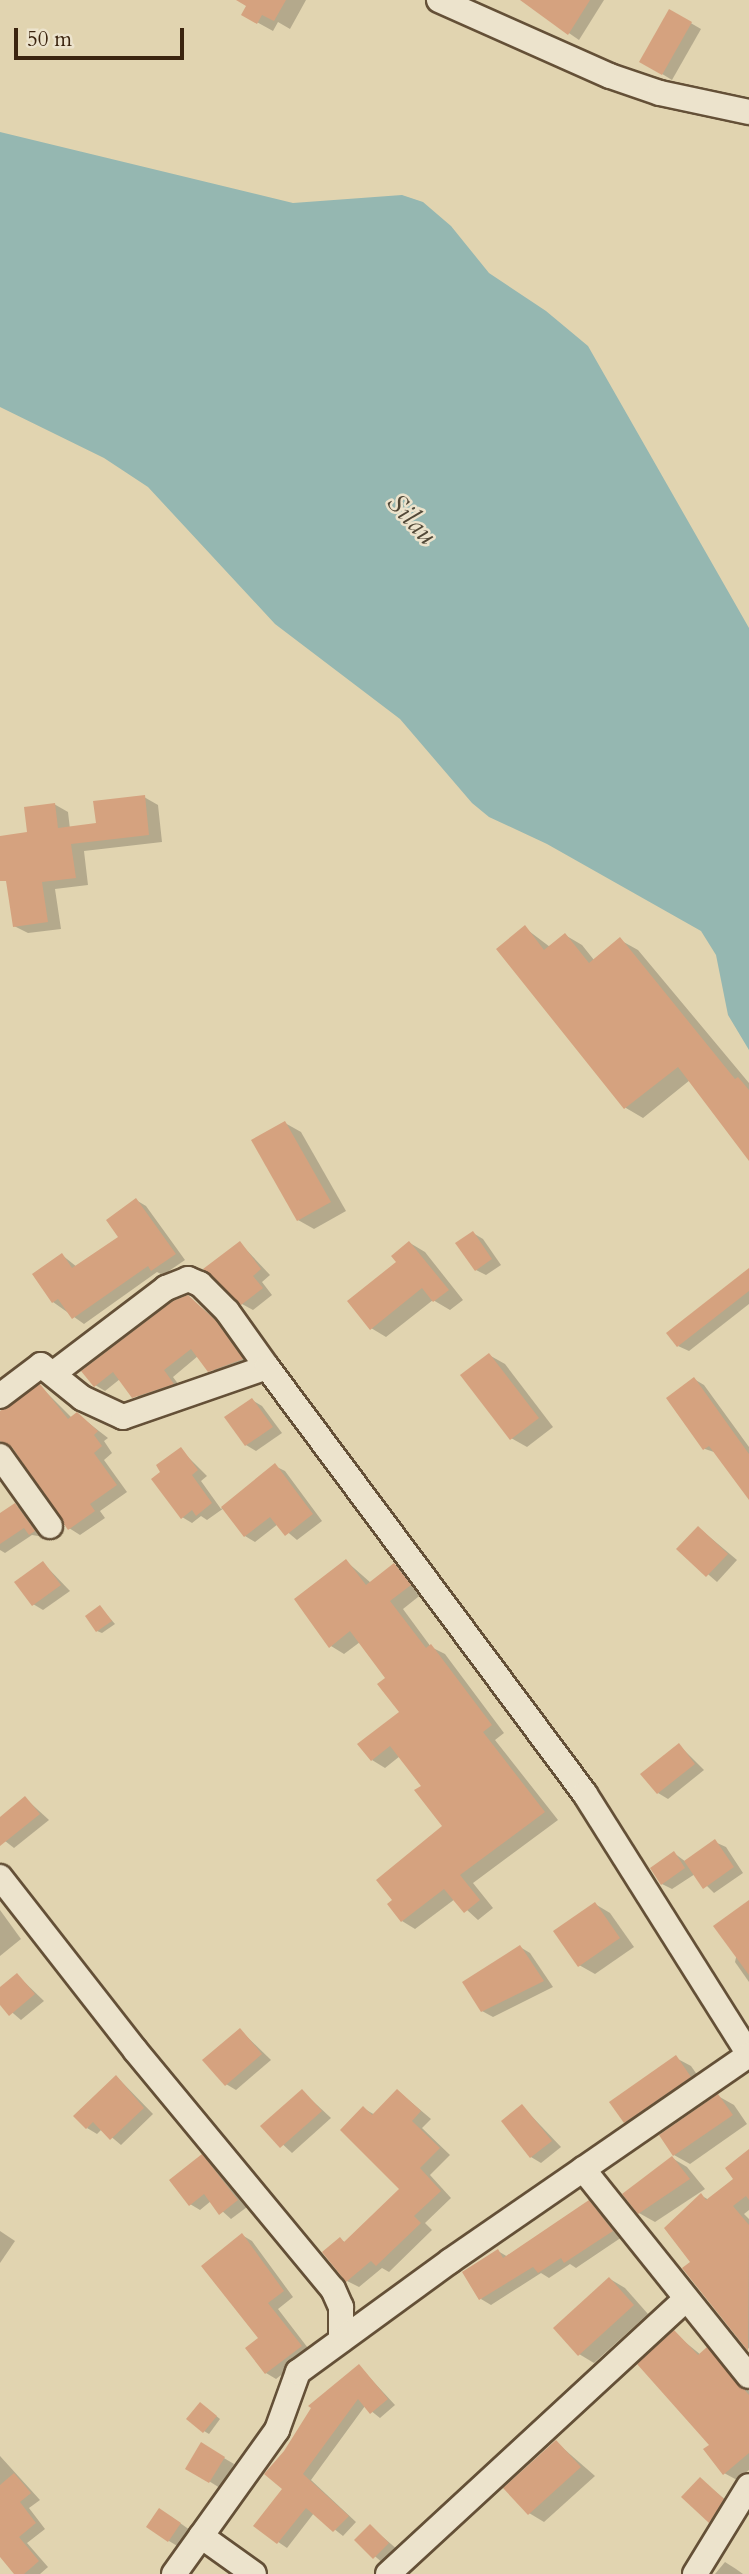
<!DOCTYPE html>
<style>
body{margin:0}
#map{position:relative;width:749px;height:2574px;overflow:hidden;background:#e1d4b0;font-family:Cardo,serif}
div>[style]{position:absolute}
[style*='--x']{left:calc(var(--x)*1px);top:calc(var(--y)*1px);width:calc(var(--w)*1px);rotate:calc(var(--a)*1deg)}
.water>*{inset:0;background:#95b7b1}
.shadow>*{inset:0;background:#0003}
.building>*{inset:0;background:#d5a27f}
.roads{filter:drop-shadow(2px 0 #645037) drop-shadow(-2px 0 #645037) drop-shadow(0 2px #645037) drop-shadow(0 -2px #645037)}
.minor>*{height:24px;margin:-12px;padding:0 12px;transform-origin:12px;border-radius:12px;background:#ece3cc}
span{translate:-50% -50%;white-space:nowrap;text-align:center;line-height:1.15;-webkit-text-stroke:5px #ece3cc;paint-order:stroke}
.water-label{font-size:28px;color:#524938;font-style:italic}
.scale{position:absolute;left:14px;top:28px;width:170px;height:32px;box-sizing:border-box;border:4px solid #3b240f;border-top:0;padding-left:9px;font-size:21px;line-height:24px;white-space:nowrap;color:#3b240f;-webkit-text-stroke:5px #ece3cc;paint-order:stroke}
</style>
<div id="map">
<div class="water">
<i style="clip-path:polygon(0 132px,293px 203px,402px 195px,423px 202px,451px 226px,489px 273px,546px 311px,588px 346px,749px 628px,749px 1050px,728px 1015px,716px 955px,701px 931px,547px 844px,489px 817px,472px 803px,400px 719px,275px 624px,148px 487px,104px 458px,0 407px)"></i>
</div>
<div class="shadow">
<i style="clip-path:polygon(245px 0,306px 0,290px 29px,278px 22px,273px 31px,244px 15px,249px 5px)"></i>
<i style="clip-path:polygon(521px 0,604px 0,579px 40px)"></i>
<i style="clip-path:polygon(670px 11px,701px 29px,672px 80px,641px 61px)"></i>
<i style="clip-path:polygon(144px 797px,158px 805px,162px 842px,84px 851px,88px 885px,55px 889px,61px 929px,28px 933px,14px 926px,0 837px,29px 834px,54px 804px,68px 812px,70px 829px,98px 825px)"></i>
<i style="clip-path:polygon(525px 928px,550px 947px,565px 935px,582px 945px,594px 960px,620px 940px,638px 950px,749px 1083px,749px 1156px,690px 1080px,643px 1118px,626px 1108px)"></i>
<i style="clip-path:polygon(285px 1123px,301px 1132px,346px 1211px,314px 1229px,298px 1220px)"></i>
<i style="clip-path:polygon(136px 1200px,146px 1206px,185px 1260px,163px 1275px,157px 1272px,84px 1324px,53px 1302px,62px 1255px,77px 1267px,120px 1237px)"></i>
<i style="clip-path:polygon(473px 1233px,483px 1239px,501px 1265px,486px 1275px,476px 1270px)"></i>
<i style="clip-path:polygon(240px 1243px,270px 1275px,262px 1282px,272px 1295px,253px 1310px,242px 1304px)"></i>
<i style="clip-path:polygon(410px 1243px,425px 1252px,463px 1300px,450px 1310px,433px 1300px,386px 1337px,371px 1328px)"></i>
<i style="clip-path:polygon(749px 1271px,749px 1304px,689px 1351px,678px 1346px)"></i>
<i style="clip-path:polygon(188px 1297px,226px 1328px,252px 1365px,220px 1376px,198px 1356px,173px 1377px,182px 1389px,144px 1403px,120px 1379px,105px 1391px,95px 1385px)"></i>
<i style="clip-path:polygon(489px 1355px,505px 1364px,553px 1427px,527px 1447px,511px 1438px)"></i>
<i style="clip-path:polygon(694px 1379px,704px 1385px,749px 1447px,749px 1496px,717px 1453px,705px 1449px)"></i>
<i style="clip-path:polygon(40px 1386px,72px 1418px,77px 1414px,108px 1438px,104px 1441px,112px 1453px,104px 1460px,127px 1492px,100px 1511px,105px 1518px,80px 1535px,69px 1528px,14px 1447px,0 1438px,0 1412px)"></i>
<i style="clip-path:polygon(252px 1400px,262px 1406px,282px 1433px,256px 1451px,246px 1445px)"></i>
<i style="clip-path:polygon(181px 1450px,207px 1476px,201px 1481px,221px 1509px,275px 1466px,285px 1471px,322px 1521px,297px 1540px,278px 1524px,255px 1542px,245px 1536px,224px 1508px,207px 1520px,201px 1516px,192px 1523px,182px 1517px)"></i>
<i style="clip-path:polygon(15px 1505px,26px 1511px,44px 1537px,32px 1535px,5px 1553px,0 1550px,0 1516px)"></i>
<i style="clip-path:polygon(699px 1528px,737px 1560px,717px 1582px,679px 1549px)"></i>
<i style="clip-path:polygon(346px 1561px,371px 1583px,395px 1565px,408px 1573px,423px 1593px,403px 1609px,431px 1647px,445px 1654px,504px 1733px,495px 1740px,558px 1820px,473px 1883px,493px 1908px,478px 1920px,455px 1899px,415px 1929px,402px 1921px,444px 1827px,423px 1786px,400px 1756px,385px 1768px,372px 1760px,401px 1713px,388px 1679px,360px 1642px,344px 1654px,331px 1646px)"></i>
<i style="clip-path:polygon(43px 1563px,70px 1591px,43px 1610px,33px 1604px)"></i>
<i style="clip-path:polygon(100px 1607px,115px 1624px,102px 1633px,97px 1631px)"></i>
<i style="clip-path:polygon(679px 1745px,704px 1770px,668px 1799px,658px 1793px)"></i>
<i style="clip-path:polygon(25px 1798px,49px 1820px,14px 1848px,0 1837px,0 1819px)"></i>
<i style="clip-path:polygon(715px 1842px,726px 1847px,743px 1873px,714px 1893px,695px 1874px,672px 1889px,662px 1884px,674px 1853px,686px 1862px)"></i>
<i style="clip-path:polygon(749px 1902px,749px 1982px,735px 1962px)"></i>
<i style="clip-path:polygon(595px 1904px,610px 1913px,634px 1947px,595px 1974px,579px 1965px)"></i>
<i style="clip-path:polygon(0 1910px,21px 1939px,0 1956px)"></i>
<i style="clip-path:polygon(520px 1947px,530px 1953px,553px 1987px,493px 2017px,482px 2011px)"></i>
<i style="clip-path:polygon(17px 1975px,44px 2001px,21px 2020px,0 2002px,0 1989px)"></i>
<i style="clip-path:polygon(240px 2030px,271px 2060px,236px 2090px,226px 2084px)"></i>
<i style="clip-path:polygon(676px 2058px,691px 2066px,705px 2086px,640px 2131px,625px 2122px)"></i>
<i style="clip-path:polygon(117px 2077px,153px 2114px,121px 2145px,102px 2129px,97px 2134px,87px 2128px)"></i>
<i style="clip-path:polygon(302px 2091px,331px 2118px,292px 2153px,263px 2126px)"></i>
<i style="clip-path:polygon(398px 2091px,431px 2119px,422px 2128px,450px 2155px,430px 2175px,451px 2198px,425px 2223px,432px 2230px,389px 2272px,382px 2268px,359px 2287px,347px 2281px,340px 2239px,346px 2243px,401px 2189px,363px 2108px,375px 2115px)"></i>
<i style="clip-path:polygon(718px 2096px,734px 2105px,747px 2124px,690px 2164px,674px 2155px)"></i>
<i style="clip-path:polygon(522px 2106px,561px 2147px,541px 2163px,531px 2157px)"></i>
<i style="clip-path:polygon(749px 2151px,749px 2210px,744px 2214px,749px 2219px,749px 2349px,684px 2269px,692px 2262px,702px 2196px,709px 2200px,735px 2179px)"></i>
<i style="clip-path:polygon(202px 2156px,212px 2162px,247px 2207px,231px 2219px,211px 2201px,200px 2210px,190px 2204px)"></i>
<i style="clip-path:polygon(672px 2158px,687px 2167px,705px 2189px,655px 2222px,639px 2213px)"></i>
<i style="clip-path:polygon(589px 2202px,622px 2237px,576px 2268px,570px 2264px,549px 2278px,541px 2273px,491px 2305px,481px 2299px,498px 2251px,508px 2257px)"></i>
<i style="clip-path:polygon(0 2231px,15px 2241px,0 2263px)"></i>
<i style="clip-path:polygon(242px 2235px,252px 2241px,293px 2297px,278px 2309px,311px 2352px,276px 2379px,266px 2373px)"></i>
<i style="clip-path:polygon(610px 2279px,625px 2288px,648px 2314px,594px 2363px,579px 2354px)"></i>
<i style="clip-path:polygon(674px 2333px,701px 2355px,707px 2350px,719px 2357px,749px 2391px,749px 2470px,737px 2480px,724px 2473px,711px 2445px)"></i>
<i style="clip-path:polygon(359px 2366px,395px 2405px,380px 2418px,365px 2406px,311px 2480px,356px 2522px,343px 2536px,314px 2513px,287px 2548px,255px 2526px,285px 2488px,285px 2452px)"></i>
<i style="clip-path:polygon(205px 2407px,220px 2419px,209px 2434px,204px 2431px)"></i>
<i style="clip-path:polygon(556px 2442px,595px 2476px,544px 2522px,529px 2513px)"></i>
<i style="clip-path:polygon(202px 2445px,234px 2464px,220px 2488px,188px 2468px)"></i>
<i style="clip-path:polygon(0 2456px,40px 2500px,29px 2508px,45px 2529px,27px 2543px,48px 2567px,40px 2574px,17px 2574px,0 2539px)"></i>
<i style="clip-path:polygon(700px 2479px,733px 2506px,720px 2527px,684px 2497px)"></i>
<i style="clip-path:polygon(170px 2516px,190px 2530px,179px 2547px,169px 2541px)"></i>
<i style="clip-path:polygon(370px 2526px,398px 2550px,384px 2564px,356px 2540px)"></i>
<i style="clip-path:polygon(725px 2562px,736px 2569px,743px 2574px,715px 2574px)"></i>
</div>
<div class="building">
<i style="clip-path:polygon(236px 0,286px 0,274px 21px,262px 15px,257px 24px,241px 15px,246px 6px)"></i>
<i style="clip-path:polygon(520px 0,590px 0,568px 35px)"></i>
<i style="clip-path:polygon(669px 9px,692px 22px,662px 75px,639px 62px)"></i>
<i style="clip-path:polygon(145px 795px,149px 835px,71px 844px,76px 878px,42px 882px,48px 922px,13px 927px,6px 881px,0 881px,0 836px,27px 832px,24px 807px,55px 803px,58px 828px,96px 823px,93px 801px)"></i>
<i style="clip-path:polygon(525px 925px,544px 950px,565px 933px,589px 963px,620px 937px,735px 1079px,738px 1077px,749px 1090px,749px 1161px,678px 1067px,624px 1109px,496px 949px)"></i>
<i style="clip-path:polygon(285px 1121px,331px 1202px,297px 1221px,251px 1140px)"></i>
<i style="clip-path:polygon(136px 1198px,176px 1254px,151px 1271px,148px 1266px,72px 1319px,58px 1299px,52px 1303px,32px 1274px,62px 1253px,72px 1268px,118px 1237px,106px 1220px)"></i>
<i style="clip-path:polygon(473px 1231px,492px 1259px,475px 1271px,455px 1243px)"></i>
<i style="clip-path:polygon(240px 1241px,261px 1269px,253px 1276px,263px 1288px,241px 1305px,203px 1269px)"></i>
<i style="clip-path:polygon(409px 1241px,449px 1290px,433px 1302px,422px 1288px,370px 1330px,347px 1301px,396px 1262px,391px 1256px)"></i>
<i style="clip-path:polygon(749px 1268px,749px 1291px,677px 1347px,666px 1333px)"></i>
<i style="clip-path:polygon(188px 1295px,216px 1321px,243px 1359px,208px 1372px,191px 1349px,164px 1370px,174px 1384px,132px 1398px,113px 1372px,94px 1387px,81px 1371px,173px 1301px)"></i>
<i style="clip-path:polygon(489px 1353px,539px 1418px,510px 1440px,460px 1375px)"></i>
<i style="clip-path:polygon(694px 1377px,749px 1454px,749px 1500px,709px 1446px,703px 1450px,666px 1398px)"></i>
<i style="clip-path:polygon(40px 1384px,68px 1419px,77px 1412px,98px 1431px,94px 1435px,102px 1446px,94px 1453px,117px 1485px,90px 1504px,95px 1511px,68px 1530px,12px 1447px,0 1441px,0 1411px)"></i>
<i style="clip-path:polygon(252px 1398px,273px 1427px,245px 1446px,224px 1417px)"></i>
<i style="clip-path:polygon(181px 1447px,198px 1470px,192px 1475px,212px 1503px,196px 1516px,192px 1510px,181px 1519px,151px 1479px,160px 1472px,156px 1465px)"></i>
<i style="clip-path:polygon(275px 1463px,313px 1514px,285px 1536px,270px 1517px,244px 1537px,221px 1507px)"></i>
<i style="clip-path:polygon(15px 1503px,35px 1531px,29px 1535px,24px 1528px,0 1544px,0 1513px)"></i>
<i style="clip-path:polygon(698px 1526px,728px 1554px,706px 1577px,676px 1549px)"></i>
<i style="clip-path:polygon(346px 1559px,366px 1585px,394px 1563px,411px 1585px,390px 1601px,426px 1648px,431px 1644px,492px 1725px,483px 1732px,545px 1812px,460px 1875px,480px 1900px,464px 1913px,444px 1889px,401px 1922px,387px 1904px,392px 1900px,376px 1880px,442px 1826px,414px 1790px,421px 1786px,390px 1746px,371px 1761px,357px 1744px,399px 1712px,377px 1684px,385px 1678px,350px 1631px,329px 1648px,294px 1599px)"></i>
<i style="clip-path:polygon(43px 1561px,61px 1585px,32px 1606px,14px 1582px)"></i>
<i style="clip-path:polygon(100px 1605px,112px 1621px,96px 1632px,85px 1616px)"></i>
<i style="clip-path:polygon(679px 1743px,695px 1764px,657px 1794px,640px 1774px)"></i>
<i style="clip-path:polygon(25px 1796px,40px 1814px,0 1846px,0 1817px)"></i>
<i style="clip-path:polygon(715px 1839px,734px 1867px,703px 1889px,684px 1861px)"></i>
<i style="clip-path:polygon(674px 1851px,685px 1868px,661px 1885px,650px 1868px)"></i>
<i style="clip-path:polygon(749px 1900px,749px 1975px,713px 1926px)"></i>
<i style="clip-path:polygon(595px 1902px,620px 1938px,578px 1967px,553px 1931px)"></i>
<i style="clip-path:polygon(520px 1945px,544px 1981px,481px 2012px,462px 1982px)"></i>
<i style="clip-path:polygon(17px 1973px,35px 1994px,9px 2016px,0 2005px,0 1987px)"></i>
<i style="clip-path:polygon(240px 2028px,262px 2054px,225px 2086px,202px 2060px)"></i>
<i style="clip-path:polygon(676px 2055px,691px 2077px,624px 2123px,609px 2102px)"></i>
<i style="clip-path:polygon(116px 2075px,144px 2108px,110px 2140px,93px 2122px,86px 2129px,73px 2116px)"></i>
<i style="clip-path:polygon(302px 2089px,322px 2111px,280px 2148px,260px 2126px)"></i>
<i style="clip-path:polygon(397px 2089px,421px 2111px,412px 2121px,440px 2148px,420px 2168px,441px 2191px,414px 2216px,421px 2223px,376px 2266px,371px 2261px,346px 2282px,322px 2252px,340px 2237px,344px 2242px,399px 2189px,340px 2130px,363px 2106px,372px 2115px)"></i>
<i style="clip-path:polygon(718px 2094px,733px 2115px,673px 2156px,659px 2135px)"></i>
<i style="clip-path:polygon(522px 2104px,552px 2141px,530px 2158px,501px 2121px)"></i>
<i style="clip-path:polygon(749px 2149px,749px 2200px,746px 2196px,733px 2206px,749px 2225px,748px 2351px,682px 2268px,690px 2262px,664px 2228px,701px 2193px,706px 2200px,733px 2179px,725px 2168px)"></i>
<i style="clip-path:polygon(202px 2154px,238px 2200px,219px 2215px,204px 2194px,189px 2206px,169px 2180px)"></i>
<i style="clip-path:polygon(672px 2156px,690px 2179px,638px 2214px,622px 2194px)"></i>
<i style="clip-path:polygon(589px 2200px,613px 2231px,564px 2263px,561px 2258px,538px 2273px,533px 2267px,479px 2300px,462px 2272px,498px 2249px,503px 2258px)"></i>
<i style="clip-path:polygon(242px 2233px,284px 2291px,268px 2303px,302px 2346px,265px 2374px,245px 2348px,258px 2338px,201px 2266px)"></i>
<i style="clip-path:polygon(609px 2277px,634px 2305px,578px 2356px,553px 2328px)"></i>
<i style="clip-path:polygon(674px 2330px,698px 2355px,707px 2347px,749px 2395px,749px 2453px,723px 2475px,703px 2449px,709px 2445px,637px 2364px)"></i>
<i style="clip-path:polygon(359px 2364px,388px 2399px,370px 2414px,358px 2399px,303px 2474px,349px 2516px,333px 2532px,306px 2508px,277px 2544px,253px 2526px,282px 2489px,264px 2474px,284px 2451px,311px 2408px,308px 2406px)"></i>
<i style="clip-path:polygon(200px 2402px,217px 2416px,203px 2433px,186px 2419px)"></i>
<i style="clip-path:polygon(556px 2440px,581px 2467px,528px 2515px,503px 2488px)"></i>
<i style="clip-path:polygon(201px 2442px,225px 2457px,209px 2483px,185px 2469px)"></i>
<i style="clip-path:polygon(14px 2473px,31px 2493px,20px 2502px,36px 2523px,19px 2537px,39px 2561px,24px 2574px,14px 2574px,0 2557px,0 2485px)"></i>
<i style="clip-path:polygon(700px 2477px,724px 2499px,709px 2523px,681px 2497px)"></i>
<i style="clip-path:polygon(159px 2508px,181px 2523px,168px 2542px,146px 2527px)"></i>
<i style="clip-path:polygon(370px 2524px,389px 2543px,373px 2559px,354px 2540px)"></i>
</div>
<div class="roads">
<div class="minor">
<i style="--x:439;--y:0;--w:187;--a:24"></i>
<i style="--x:610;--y:76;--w:53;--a:18.8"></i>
<i style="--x:660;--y:93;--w:91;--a:12.1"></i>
<i style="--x:54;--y:1373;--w:141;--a:-37.2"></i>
<i style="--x:166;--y:1288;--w:24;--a:-22"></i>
<i style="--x:188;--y:1279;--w:13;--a:23"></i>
<i style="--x:200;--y:1284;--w:38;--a:45"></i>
<i style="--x:227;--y:1311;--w:69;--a:54.5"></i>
<i style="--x:0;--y:1396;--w:51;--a:-37.1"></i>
<i style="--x:41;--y:1365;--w:53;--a:38.8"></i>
<i style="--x:82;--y:1398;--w:45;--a:24.9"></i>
<i style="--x:123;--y:1417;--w:152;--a:-19.1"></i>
<i style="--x:267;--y:1367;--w:532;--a:53.32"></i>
<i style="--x:585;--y:1794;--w:307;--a:57.8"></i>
<i style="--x:0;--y:1456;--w:86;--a:54.5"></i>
<i style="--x:0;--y:1877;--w:219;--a:52"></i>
<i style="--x:135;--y:2050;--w:310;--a:50.4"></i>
<i style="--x:333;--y:2289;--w:20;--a:66"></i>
<i style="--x:341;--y:2307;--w:33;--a:90"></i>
<i style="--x:583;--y:2169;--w:265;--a:51.3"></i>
<i style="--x:201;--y:2536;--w:65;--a:35.6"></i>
<i style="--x:174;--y:2574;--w:177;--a:-54.4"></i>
<i style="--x:277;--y:2430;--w:62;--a:-70.1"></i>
<i style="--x:298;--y:2372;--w:188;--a:-36.1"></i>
<i style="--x:450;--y:2261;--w:363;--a:-34.6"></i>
<i style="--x:388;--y:2574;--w:405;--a:-42.7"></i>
<i style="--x:695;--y:2574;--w:103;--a:-58.5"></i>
</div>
</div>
<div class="water-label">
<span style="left:412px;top:519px;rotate:47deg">Silau</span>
</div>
<div class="scale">50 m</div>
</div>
